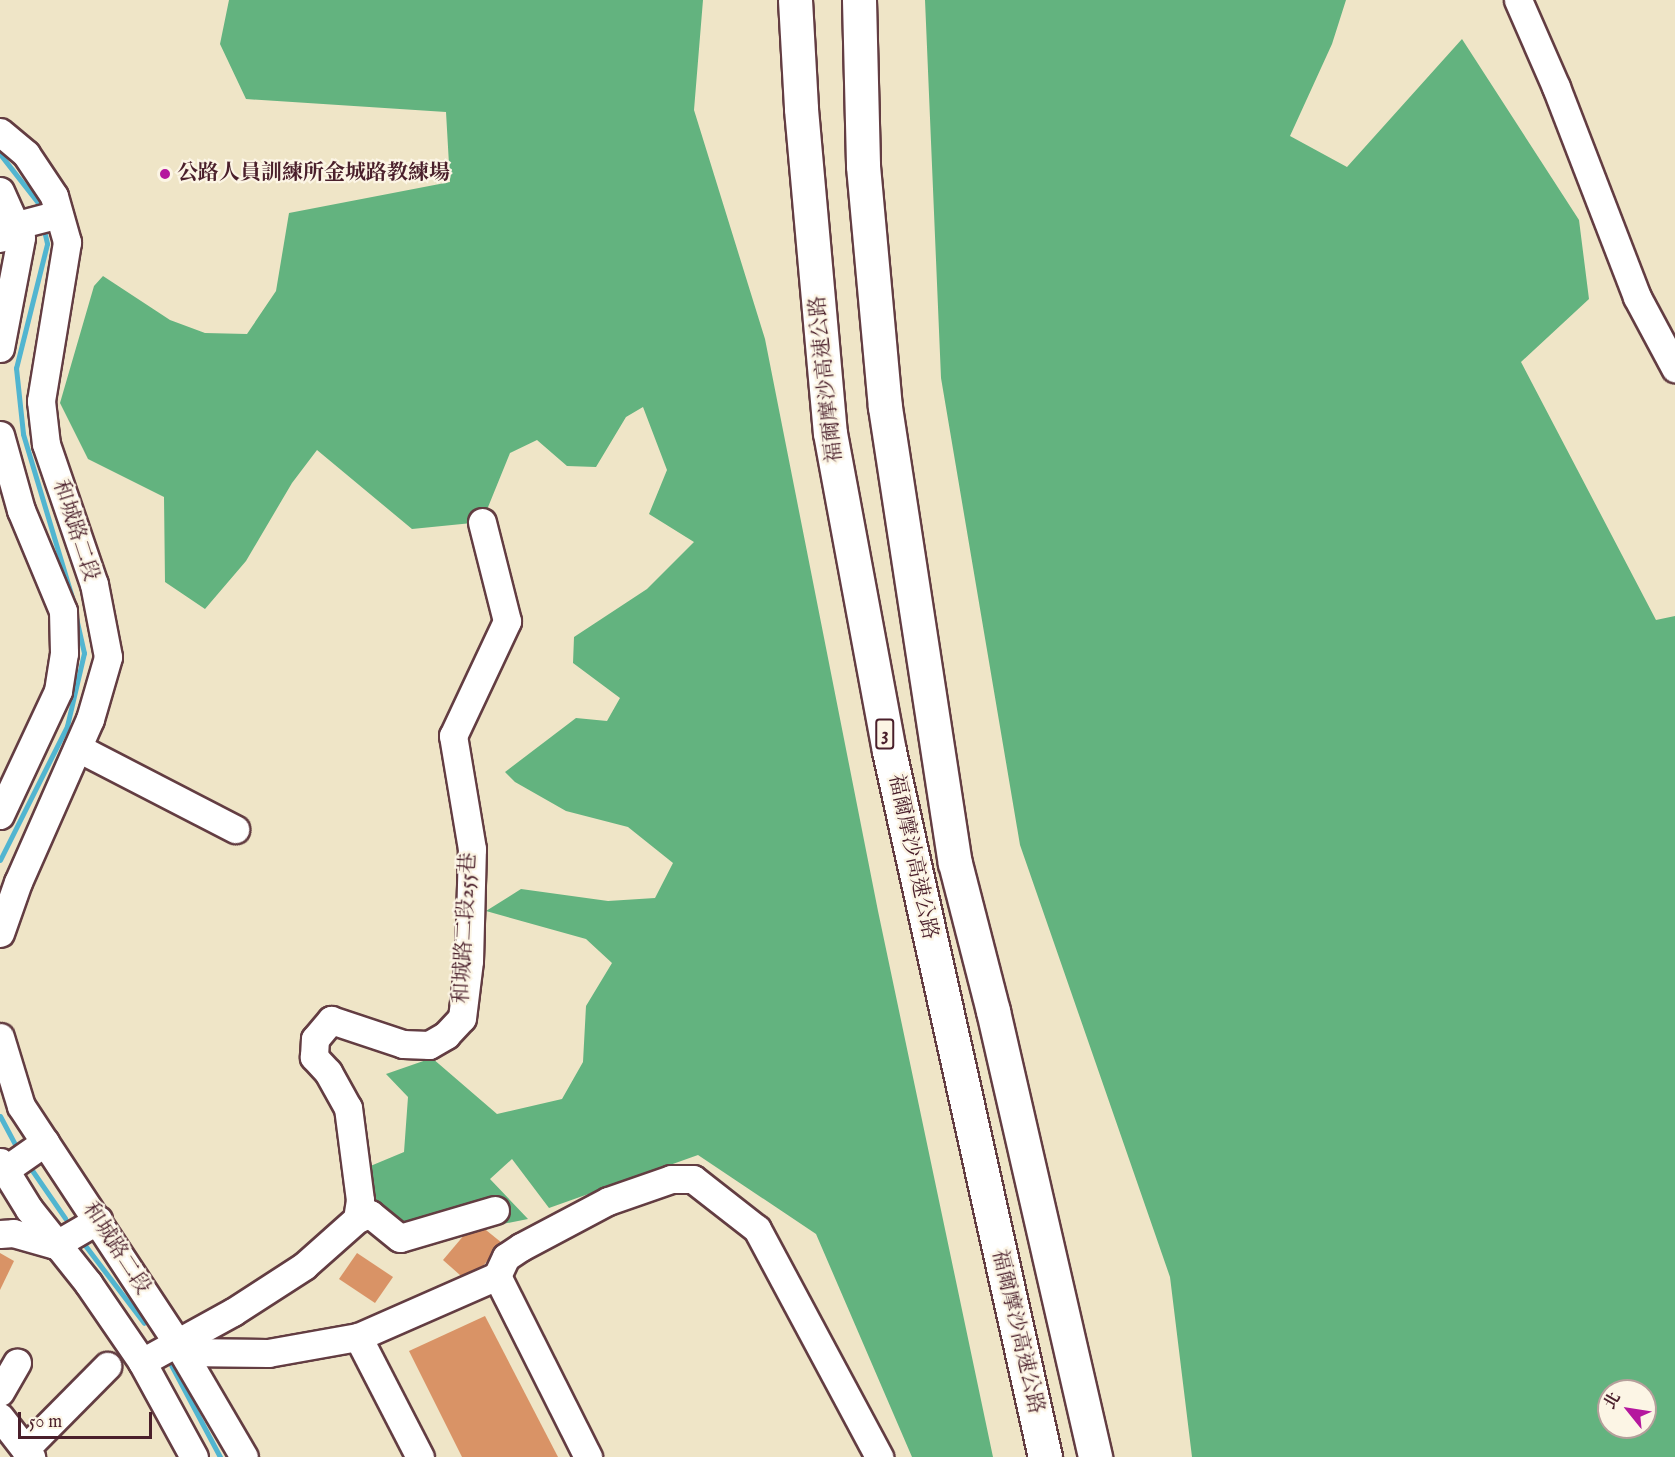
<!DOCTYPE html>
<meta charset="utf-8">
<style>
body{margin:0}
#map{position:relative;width:1675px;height:1457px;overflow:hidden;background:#efe5c7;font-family:"IM FELL English","Noto Serif TC",serif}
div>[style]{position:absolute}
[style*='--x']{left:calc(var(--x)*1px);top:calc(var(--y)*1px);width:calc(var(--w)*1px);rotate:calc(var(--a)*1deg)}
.forest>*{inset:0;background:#63b37f}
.stream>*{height:5px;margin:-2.5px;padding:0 2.5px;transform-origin:2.5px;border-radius:2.5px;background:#51b5d0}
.building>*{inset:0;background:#d99366}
.roads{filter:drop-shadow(2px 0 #633d42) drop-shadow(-2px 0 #633d42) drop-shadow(0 2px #633d42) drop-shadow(0 -2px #633d42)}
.minor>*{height:27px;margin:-13.5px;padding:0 13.5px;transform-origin:13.5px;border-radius:13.5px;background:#fff}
.highway>*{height:33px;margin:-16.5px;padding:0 16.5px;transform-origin:16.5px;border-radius:16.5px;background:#fff}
.dots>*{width:16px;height:16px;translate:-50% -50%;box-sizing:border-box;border:3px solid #fcf5e5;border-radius:50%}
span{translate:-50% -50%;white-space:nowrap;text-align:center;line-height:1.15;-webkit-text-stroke:4.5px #fcf5e5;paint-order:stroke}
.shield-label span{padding:2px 4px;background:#fcf5e5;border:2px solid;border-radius:4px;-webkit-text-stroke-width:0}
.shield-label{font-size:20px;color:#4a1f2b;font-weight:700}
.poi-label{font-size:21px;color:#4a1f2b;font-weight:700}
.left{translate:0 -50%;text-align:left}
.street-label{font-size:21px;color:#4a1f2b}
.north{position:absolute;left:1597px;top:1379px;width:60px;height:60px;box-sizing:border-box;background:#fcf5e5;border:2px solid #b59f9b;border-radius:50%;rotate:300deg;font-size:16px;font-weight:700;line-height:24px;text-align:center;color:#4a1f2b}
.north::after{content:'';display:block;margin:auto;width:21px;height:27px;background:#b5179e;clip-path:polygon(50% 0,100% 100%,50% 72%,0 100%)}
.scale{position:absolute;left:18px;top:1412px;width:134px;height:27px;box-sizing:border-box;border:3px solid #4a1f2b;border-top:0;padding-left:8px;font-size:18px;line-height:21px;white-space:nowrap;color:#4a1f2b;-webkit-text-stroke:4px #fcf5e5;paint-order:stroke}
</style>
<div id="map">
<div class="forest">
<i style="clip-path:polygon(229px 0,703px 0,694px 110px,765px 339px,878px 911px,993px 1457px,912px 1457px,816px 1234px,698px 1155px,549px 1208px,512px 1159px,490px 1179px,528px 1219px,417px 1241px,361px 1189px,368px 1167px,404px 1152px,408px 1097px,386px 1074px,432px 1058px,497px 1114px,562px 1099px,583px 1062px,586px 1006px,612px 963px,586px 939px,486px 911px,521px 889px,608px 901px,655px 898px,673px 863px,628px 827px,566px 811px,515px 782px,505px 772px,576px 718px,607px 721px,620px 698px,573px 663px,574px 637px,647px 589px,694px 542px,649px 514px,667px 470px,643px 407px,626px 417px,596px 467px,567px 466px,537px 440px,510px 453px,482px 522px,412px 529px,317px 450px,292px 483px,246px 561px,205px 609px,165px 582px,164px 497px,88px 459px,60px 403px,94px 286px,103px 276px,170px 320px,205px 333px,247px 334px,276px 291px,289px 213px,450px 182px,446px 112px,246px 99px,220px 44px)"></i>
<i style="clip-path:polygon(evenodd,925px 0,1346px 0,1332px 44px,1290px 136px,1347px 167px,1462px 39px,1579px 220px,1589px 299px,1521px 362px,1656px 620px,1675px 616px,1675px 1457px,1192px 1457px,1170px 1277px,1020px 845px,941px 378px,925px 0,1609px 1391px,1645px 1391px,1645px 1427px,1609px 1427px,1609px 1391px)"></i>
</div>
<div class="stream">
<i style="--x:0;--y:154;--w:63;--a:52"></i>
<i style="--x:39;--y:204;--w:7;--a:74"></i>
<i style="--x:43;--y:226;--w:18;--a:77"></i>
<i style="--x:47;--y:244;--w:128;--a:104"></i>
<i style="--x:16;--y:368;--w:66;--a:83.9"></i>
<i style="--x:23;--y:434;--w:174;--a:73.3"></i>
<i style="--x:0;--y:860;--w:150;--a:-63.4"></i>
<i style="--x:67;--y:726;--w:75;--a:-76.9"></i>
<i style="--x:84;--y:653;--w:41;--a:-102.7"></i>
<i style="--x:0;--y:1116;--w:38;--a:62"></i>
<i style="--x:27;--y:1163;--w:67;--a:55.4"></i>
<i style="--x:81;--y:1240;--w:104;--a:52.8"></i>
<i style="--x:169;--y:1361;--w:109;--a:62"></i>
</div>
<div class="building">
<i style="clip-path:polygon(481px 1226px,502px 1243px,469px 1283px,443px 1260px,465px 1234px)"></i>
<i style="clip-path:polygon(0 1253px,14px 1261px,0 1290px)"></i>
<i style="clip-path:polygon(357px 1253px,393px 1277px,375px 1303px,339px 1279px)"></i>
<i style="clip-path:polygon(485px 1316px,558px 1457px,462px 1457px,409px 1351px)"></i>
</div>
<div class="roads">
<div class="minor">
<i style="--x:1518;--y:0;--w:95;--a:66.4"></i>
<i style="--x:1556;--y:87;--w:225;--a:68.9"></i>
<i style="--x:1637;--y:297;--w:81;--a:61.8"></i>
<i style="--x:0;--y:132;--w:34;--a:40"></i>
<i style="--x:26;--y:154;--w:50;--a:56.3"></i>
<i style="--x:54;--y:196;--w:48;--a:74.2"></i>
<i style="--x:67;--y:242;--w:161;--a:99.3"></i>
<i style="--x:41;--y:401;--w:43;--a:83.4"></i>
<i style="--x:46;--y:444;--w:148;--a:71.1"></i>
<i style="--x:94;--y:584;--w:74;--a:79.1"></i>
<i style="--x:108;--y:657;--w:65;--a:106.2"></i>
<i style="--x:90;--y:719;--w:178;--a:113.8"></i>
<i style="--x:18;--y:882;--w:54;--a:109.4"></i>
<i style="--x:0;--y:191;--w:51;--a:65.9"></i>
<i style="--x:21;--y:238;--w:112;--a:100.8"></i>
<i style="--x:0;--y:238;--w:21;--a:-37"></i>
<i style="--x:17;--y:225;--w:43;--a:-14.7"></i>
<i style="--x:0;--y:435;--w:78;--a:74.4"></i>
<i style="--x:21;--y:510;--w:109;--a:67.4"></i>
<i style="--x:63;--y:611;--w:42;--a:88.6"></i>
<i style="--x:64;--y:653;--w:38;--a:99"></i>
<i style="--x:58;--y:691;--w:137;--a:115.1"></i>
<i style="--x:78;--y:748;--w:177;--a:27.3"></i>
<i style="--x:0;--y:1037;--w:72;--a:73.1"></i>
<i style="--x:21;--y:1106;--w:282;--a:56.6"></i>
<i style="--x:176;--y:1341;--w:134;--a:59.6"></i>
<i style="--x:0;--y:1162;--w:55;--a:58.3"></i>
<i style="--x:29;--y:1209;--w:95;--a:51.4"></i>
<i style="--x:88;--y:1283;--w:96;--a:55.6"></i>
<i style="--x:142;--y:1362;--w:108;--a:61.3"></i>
<i style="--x:5;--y:1170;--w:49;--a:-35"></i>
<i style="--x:357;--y:1219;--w:14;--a:-21"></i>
<i style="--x:370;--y:1214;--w:38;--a:39"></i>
<i style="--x:400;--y:1238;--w:99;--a:-16.4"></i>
<i style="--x:0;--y:1234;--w:13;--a:-4"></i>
<i style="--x:13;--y:1233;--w:44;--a:15.9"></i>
<i style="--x:55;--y:1245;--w:50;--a:-30.2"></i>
<i style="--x:497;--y:1276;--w:203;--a:63.3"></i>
<i style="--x:358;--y:1337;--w:135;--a:62.7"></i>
<i style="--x:183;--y:1352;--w:85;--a:0.7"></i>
<i style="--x:268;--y:1353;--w:91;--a:-10.1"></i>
<i style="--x:358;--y:1337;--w:152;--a:-23.7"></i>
<i style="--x:497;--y:1276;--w:21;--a:-65"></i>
<i style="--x:506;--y:1257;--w:18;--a:-34"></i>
<i style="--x:521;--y:1247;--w:98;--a:-27.9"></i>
<i style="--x:608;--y:1201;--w:67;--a:-19.2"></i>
<i style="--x:671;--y:1179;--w:22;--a:0"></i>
<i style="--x:693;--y:1179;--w:81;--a:38"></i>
<i style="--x:757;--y:1229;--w:259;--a:61.8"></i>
<i style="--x:142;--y:1362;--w:104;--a:-28.8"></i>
<i style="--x:233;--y:1312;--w:85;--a:-32.9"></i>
<i style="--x:304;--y:1266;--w:71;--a:-41.6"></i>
<i style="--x:357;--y:1219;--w:19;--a:-81"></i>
<i style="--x:360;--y:1200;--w:93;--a:-97.4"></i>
<i style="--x:348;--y:1108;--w:41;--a:-119.1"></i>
<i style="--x:328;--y:1072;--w:21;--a:-133"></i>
<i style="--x:314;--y:1057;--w:18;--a:-87"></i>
<i style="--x:315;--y:1039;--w:25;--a:-50"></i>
<i style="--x:331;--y:1020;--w:76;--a:18.4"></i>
<i style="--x:403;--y:1044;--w:26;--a:2"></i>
<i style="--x:429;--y:1045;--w:20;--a:-30"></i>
<i style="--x:446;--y:1035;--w:23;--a:-47"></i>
<i style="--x:462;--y:1018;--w:57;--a:-83"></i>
<i style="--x:469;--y:961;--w:112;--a:-88.5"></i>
<i style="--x:472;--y:849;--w:115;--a:-99.5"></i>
<i style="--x:453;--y:736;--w:127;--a:-64.8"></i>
<i style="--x:507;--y:621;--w:102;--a:-104.2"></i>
<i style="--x:0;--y:1392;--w:34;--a:-60"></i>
<i style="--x:0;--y:1417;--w:51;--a:52.2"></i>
<i style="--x:25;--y:1449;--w:117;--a:-45.3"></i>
</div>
<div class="highway">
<i style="--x:795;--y:0;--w:109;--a:86.8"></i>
<i style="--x:801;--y:109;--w:325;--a:84.9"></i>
<i style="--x:830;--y:433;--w:323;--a:79.5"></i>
<i style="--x:889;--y:751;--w:723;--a:77.54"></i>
<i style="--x:859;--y:0;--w:166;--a:88.6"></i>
<i style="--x:863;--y:166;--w:242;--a:84.8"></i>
<i style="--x:885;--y:407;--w:461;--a:81.3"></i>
<i style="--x:955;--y:863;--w:153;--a:75.6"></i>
<i style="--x:993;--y:1011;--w:458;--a:77.1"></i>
</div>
</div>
<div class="dots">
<i style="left:165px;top:174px;background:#b5179e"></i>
</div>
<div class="shield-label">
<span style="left:885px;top:734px">3</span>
</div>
<div class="poi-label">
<span class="left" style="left:177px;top:174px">公路人員訓練所金城路教練場</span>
</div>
<div class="street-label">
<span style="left:827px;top:379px;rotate:-96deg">福爾摩沙高速公路</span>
<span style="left:75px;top:531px;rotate:72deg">和城路二段</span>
<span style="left:912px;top:857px;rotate:78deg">福爾摩沙高速公路</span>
<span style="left:466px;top:928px;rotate:-87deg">和城路二段255巷</span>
<span style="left:116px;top:1249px;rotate:57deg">和城路二段</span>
<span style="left:1017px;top:1332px;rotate:77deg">福爾摩沙高速公路</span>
</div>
<div class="north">北</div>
<div class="scale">50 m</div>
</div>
